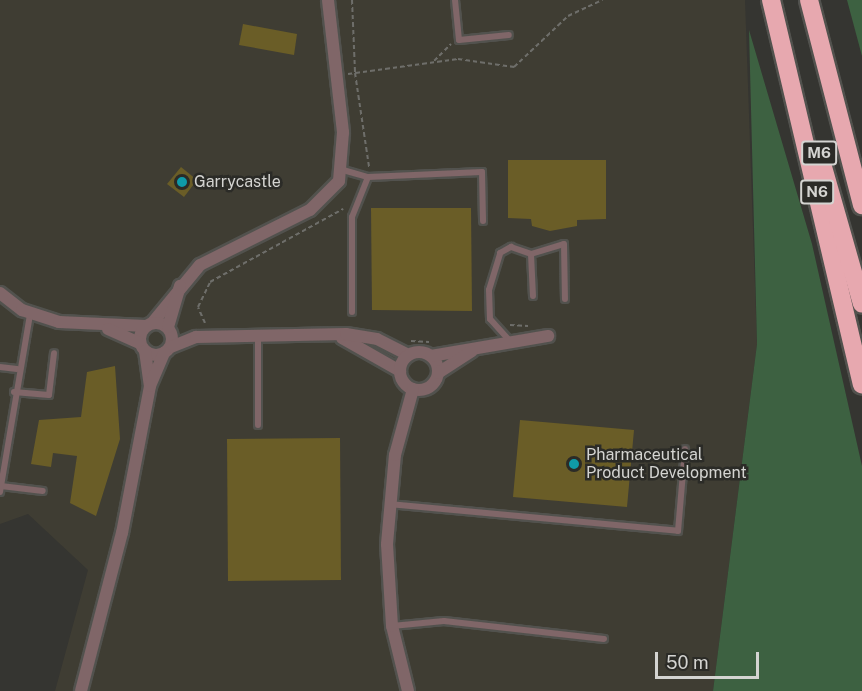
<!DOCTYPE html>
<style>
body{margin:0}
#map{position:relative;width:862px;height:691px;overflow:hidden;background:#353531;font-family:"Public Sans",sans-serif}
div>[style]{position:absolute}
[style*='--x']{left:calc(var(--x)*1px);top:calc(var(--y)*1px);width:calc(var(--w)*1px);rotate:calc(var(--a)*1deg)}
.built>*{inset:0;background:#3f3d33}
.green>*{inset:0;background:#3d6141}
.building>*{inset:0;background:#6a5d27}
.path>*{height:2px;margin-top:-1px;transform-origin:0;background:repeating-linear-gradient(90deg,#6e6e6a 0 4.5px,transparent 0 7.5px)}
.roads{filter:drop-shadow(2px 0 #52524e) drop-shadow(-2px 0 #52524e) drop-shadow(0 2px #52524e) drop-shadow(0 -2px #52524e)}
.lane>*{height:6px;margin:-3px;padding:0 3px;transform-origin:3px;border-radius:3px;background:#806668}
.street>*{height:12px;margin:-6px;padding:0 6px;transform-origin:6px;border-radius:6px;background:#806668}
.street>.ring{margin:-6px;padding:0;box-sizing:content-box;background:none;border:12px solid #806668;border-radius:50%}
.highway>*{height:18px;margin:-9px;padding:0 9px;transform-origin:9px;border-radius:9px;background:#e7a8af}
.dots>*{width:16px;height:16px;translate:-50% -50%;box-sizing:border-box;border:3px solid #2b2b27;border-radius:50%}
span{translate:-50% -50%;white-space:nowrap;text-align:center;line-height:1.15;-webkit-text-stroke:5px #2b2b27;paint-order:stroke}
.shield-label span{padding:2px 4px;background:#2b2b27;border:2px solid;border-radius:4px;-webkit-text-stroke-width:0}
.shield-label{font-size:15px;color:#d4d4d1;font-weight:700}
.poi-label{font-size:16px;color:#d4d4d1}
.left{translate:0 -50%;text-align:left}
.scale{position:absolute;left:655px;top:652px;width:104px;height:27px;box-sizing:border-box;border:3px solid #d4d4d1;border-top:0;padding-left:8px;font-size:18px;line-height:21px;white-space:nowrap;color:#d4d4d1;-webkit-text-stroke:4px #2b2b27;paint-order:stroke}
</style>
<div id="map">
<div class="built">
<i style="clip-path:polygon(0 0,745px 0,757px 344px,713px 691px,55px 691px,88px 570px,28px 514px,0 524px)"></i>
</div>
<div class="green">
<i style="clip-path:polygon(847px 0,862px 0,862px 56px)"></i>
<i style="clip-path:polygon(749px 30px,812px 244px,862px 466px,862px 691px,713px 691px,757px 344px)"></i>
</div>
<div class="building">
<i style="clip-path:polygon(243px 24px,297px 34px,294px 55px,239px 45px)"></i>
<i style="clip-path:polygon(508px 160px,606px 160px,606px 219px,577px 220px,577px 226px,550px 231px,532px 226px,531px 219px,508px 218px)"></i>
<i style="clip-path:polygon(181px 167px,197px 180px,184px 197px,167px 184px)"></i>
<i style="clip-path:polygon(371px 208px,471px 208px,472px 311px,372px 310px)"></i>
<i style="clip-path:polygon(115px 366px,120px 439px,96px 516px,70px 503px,77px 456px,53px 453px,51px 467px,31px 464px,39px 420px,81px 417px,87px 372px)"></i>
<i style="clip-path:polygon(520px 420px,634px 430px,627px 507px,513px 497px)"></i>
<i style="clip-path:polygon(340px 438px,341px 580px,228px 581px,227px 439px)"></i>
</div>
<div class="path">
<i style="--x:352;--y:0;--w:73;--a:87.6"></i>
<i style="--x:355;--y:73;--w:95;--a:81.5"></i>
<i style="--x:434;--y:61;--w:24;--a:-45"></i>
<i style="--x:348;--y:74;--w:111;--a:-7.8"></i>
<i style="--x:458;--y:59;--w:57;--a:8.1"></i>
<i style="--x:514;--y:67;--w:74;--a:-43.4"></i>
<i style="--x:568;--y:16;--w:38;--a:-25"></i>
<i style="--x:205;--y:323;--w:17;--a:-114"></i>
<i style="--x:198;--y:307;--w:28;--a:-64"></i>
<i style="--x:210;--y:282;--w:152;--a:-28.8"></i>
<i style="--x:510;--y:325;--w:18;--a:3"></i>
<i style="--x:411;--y:341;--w:18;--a:3"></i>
</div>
<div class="roads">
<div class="lane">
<i style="--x:455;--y:0;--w:40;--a:84.3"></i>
<i style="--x:459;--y:40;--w:50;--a:-5.7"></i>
<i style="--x:343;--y:170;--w:26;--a:16"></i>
<i style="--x:368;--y:177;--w:114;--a:-2.5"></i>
<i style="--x:482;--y:172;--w:49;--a:88.8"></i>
<i style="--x:531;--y:254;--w:42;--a:87.3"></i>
<i style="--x:352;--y:312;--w:95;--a:-90"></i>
<i style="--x:352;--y:217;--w:43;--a:-68.2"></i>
<i style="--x:509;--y:340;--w:28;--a:-132"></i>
<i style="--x:490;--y:319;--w:29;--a:-92"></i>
<i style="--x:489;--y:290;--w:39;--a:-73"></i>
<i style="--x:500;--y:253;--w:13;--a:-29"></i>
<i style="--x:511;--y:247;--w:21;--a:19"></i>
<i style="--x:531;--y:254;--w:34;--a:-17"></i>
<i style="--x:564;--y:244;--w:55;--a:89"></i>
<i style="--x:0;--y:367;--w:17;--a:7"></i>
<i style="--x:14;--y:392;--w:35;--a:5"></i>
<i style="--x:49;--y:395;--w:42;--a:-83.2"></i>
<i style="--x:258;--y:425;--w:89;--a:-90"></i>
<i style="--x:1;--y:486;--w:42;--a:6.8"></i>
<i style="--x:0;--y:492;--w:181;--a:-80.4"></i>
<i style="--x:389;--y:504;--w:290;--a:5.3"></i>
<i style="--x:678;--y:531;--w:82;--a:-85.1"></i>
<i style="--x:392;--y:626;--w:52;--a:-5.5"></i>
<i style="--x:444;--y:621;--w:161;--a:6.4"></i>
</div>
<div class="street">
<i style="--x:0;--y:293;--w:28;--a:38"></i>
<i style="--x:22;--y:310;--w:39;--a:18"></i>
<i style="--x:59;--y:322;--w:87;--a:2.6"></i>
<i style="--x:153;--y:322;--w:74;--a:-50.5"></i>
<i style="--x:200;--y:265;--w:123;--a:-26.6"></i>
<i style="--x:310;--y:210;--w:41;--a:-45"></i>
<i style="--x:339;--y:181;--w:49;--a:-85.3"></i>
<i style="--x:343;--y:132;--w:133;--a:-96.5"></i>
<i class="ring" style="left:140px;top:323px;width:20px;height:20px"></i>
<i style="--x:168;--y:327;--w:43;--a:-73.7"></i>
<i style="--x:108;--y:329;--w:35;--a:24"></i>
<i style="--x:342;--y:338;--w:67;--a:29.6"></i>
<i style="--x:171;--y:347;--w:27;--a:-22"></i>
<i style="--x:196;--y:337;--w:150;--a:-1.1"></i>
<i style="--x:346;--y:334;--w:31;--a:9"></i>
<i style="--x:377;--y:339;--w:35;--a:27"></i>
<i style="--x:145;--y:351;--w:35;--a:82"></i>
<i class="ring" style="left:400px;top:352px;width:26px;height:26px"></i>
<i style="--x:431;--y:356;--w:119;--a:-9.7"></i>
<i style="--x:438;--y:373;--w:40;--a:-32.9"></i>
<i style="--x:81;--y:691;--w:163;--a:-75.5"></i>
<i style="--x:122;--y:533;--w:150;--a:-79.2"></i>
<i style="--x:150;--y:386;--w:36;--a:-67"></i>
<i style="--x:408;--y:691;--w:67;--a:-103.8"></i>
<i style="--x:392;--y:626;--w:82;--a:-93.5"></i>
<i style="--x:387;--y:544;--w:89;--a:-84.9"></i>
<i style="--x:395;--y:455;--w:68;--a:-74.7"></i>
</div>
<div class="highway">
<i style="--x:771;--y:0;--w:395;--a:76.7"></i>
<i style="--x:809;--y:0;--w:212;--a:75.5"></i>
<i style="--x:823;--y:167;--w:142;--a:74.1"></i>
</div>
</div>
<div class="dots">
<i style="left:182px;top:182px;background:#0f9aa8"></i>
<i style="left:574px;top:464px;background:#0f9aa8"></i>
</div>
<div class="shield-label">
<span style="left:819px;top:153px">M6</span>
<span style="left:817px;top:192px">N6</span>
</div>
<div class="poi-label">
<span class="left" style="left:194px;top:182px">Garrycastle</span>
<span class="left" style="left:586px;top:464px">Pharmaceutical<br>Product Development</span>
</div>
<div class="scale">50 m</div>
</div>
